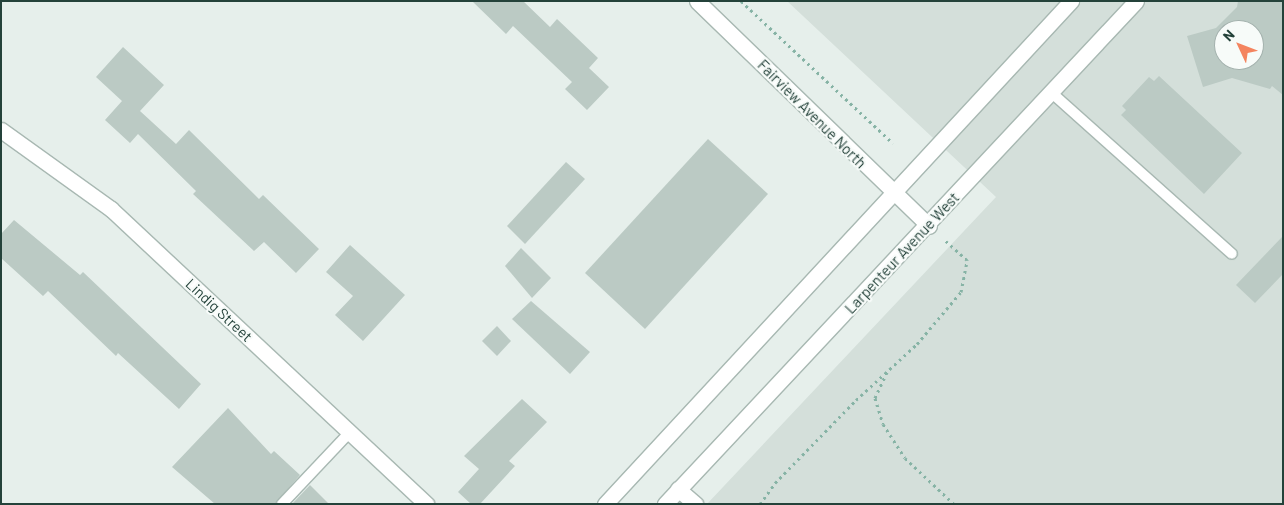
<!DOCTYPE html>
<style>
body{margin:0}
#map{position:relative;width:1284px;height:505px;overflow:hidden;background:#e6efeb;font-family:Barlow,sans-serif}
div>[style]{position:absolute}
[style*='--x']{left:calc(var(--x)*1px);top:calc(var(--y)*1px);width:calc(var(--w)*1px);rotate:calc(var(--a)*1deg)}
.built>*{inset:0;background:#d4dfda}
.building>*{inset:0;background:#bbcac4}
.path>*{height:3px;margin-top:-1.5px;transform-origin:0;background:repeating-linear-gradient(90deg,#86b3a5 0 2.5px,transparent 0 6.5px)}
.roads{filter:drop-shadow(1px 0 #a8b8b2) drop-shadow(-1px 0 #a8b8b2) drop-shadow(0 1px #a8b8b2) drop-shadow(0 -1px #a8b8b2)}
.service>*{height:10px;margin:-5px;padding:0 5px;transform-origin:5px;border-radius:5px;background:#fff}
.minor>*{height:15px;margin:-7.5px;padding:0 7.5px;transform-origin:7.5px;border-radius:7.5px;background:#fff}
.tertiary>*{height:15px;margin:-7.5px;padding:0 7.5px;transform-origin:7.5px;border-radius:7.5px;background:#fff}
.secondary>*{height:15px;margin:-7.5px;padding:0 7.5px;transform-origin:7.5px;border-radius:7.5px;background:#fff}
span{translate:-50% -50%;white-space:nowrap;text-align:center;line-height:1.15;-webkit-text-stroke:4.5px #f7fbf9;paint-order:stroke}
.street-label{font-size:15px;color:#24423a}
.frame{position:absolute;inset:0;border:2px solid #24423a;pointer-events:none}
.north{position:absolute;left:1214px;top:20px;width:50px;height:50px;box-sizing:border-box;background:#f7fbf9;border:1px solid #a3b1ad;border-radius:50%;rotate:313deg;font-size:14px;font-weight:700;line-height:20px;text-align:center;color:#24423a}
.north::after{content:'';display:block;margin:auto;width:18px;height:22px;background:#f4845f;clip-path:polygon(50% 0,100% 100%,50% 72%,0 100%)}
</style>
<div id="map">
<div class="built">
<i style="clip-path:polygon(evenodd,787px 1px,1283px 1px,1283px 504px,707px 504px,996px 197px,787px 1px,1224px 30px,1254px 30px,1254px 60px,1224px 60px,1224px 30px)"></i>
</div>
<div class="building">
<i style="clip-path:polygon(472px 1px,523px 1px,550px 27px,557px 19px,598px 58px,589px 68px,609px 87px,587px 110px,565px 89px,572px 82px,513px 26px,506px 34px)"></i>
<i style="clip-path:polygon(evenodd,1238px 1px,1283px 1px,1283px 95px,1272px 86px,1270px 89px,1232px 78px,1203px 87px,1187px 36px,1216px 28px,1237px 7px,1238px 1px,1224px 30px,1254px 30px,1254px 60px,1224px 60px,1224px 30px)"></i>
<i style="clip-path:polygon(123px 47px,164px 85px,140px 111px,176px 144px,189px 130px,259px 199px,263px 195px,319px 249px,296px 273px,264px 242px,254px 251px,193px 194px,196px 191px,138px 134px,130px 143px,105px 120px,122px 101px,96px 77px)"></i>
<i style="clip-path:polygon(1159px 76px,1242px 153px,1204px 194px,1121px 115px,1126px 110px,1122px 106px,1149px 77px,1154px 81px)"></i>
<i style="clip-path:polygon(708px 139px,768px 194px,645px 329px,585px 273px)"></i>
<i style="clip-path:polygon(566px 162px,585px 179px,525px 244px,507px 226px)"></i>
<i style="clip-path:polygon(14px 220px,80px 275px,83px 272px,201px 384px,179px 409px,118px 353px,116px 356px,48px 291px,43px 296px,1px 258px,1px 234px)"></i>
<i style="clip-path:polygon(1283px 236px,1283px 274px,1255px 303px,1236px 285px)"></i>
<i style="clip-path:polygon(350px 245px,405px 295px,363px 341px,335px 315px,353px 296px,326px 272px)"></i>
<i style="clip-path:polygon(521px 248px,551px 278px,532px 298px,505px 266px)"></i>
<i style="clip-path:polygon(531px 301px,590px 352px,570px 374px,512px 319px)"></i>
<i style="clip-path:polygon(497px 326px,511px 341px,497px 356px,482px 341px)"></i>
<i style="clip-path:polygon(522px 399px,547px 422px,509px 461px,515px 466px,480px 504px,471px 504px,458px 492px,479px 469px,464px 456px)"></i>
<i style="clip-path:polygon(228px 408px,271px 454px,274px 451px,300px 475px,275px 504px,215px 504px,172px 467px)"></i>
<i style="clip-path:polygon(310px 485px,329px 504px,292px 504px)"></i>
</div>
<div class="path">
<i style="--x:741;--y:1;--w:208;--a:43.1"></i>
<i style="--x:887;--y:372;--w:29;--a:115"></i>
<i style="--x:875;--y:398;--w:27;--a:73"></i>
<i style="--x:883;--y:424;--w:40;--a:57.1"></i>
<i style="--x:905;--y:458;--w:67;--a:43.2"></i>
<i style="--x:760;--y:504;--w:26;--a:-54"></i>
<i style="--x:775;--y:483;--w:116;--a:-45.7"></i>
<i style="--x:856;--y:400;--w:83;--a:-42.6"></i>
<i style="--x:917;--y:344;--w:68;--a:-49.8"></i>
<i style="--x:961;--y:292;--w:33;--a:-79"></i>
<i style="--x:967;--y:260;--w:31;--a:-138"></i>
</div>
<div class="roads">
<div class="service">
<i style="--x:1052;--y:93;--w:241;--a:41.8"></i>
<i style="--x:282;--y:504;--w:99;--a:-46.6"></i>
</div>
<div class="minor">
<i style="--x:1;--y:130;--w:135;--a:35.7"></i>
<i style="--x:111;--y:209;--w:432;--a:43.1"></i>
<i style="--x:678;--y:489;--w:23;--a:41"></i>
</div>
<div class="tertiary">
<i style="--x:697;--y:1;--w:323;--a:44.1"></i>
</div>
<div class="secondary">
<i style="--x:605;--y:504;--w:686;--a:-47.19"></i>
<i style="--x:665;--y:504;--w:689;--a:-46.88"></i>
</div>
</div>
<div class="street-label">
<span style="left:812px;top:114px;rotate:45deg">Fairview Avenue North</span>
<span style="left:902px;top:253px;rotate:-47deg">Larpenteur Avenue West</span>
<span style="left:219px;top:310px;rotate:43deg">Lindig Street</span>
</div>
<div class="frame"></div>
<div class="north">N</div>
</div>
